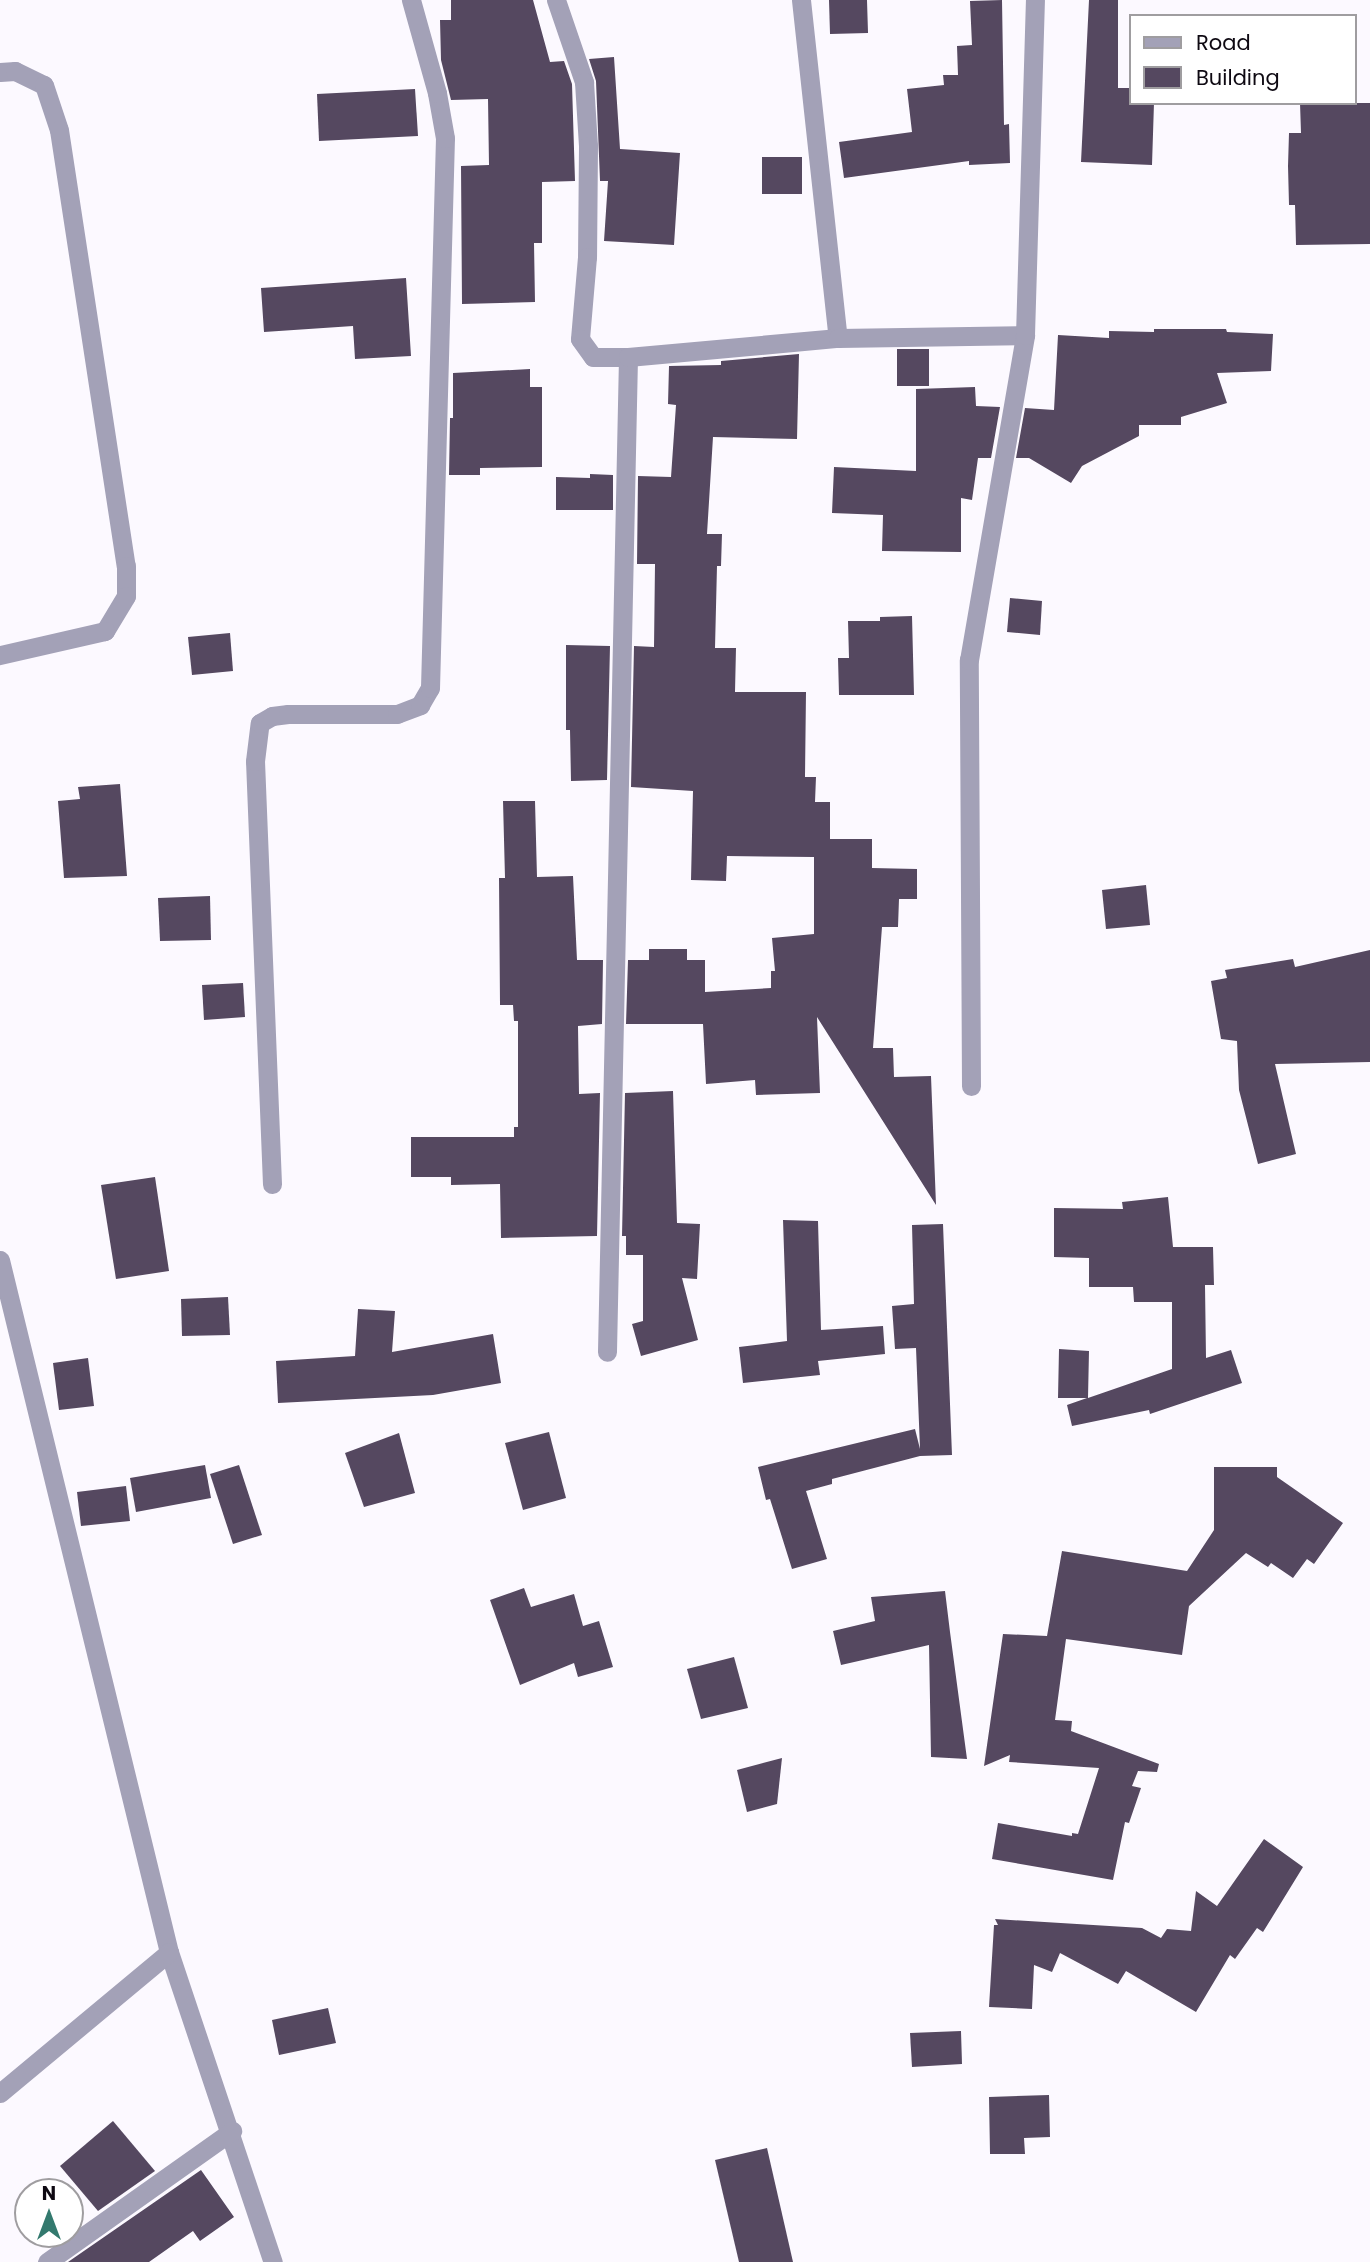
<!DOCTYPE html>
<style>
body{margin:0}
#map{position:relative;width:1370px;height:2262px;overflow:hidden;background:#fcf9ff;font-family:Poppins,sans-serif}
div>[style]{position:absolute}
[style*='--x']{left:calc(var(--x)*1px);top:calc(var(--y)*1px);width:calc(var(--w)*1px);rotate:calc(var(--a)*1deg)}
.building>*{inset:0;background:#554860}
.minor>*{height:19px;margin:-9.5px;padding:0 9.5px;transform-origin:9.5px;border-radius:9.5px;background:#a3a1b7}
span{translate:-50% -50%;white-space:nowrap;text-align:center;line-height:1.15;-webkit-text-stroke:7px #fff;paint-order:stroke}
.legend{position:absolute;left:1129px;top:14px;width:228px;height:91px;box-sizing:border-box;background:#fff;border:2px solid #9f9da0;margin:0;padding:9px 12px;list-style:none;font-size:21px;color:#0e0912}
.legend li{display:flex;align-items:center;gap:14px;height:35px}
.legend b{width:35px;border:2px solid #9f9da0}
.north{position:absolute;left:14px;top:2178px;width:70px;height:70px;box-sizing:border-box;background:#fff;border:2px solid #9f9da0;border-radius:50%;rotate:0deg;font-size:19px;font-weight:700;line-height:28px;text-align:center;color:#0e0912}
.north::after{content:'';display:block;margin:auto;width:24px;height:32px;background:#33796e;clip-path:polygon(50% 0,100% 100%,50% 72%,0 100%)}
</style>
<div id="map">
<div class="building">
<i style="clip-path:polygon(451px 0,533px 0,550px 62px,564px 61px,572px 84px,575px 181px,542px 182px,542px 243px,534px 243px,535px 302px,462px 304px,461px 166px,489px 165px,488px 99px,451px 100px,441px 60px,440px 20px,451px 20px)"></i>
<i style="clip-path:polygon(829px 0,867px 0,868px 33px,830px 34px)"></i>
<i style="clip-path:polygon(1002px 0,1004px 125px,1009px 124px,1010px 163px,969px 165px,969px 161px,844px 178px,839px 142px,912px 132px,907px 89px,944px 85px,943px 75px,958px 75px,957px 46px,972px 45px,970px 1px)"></i>
<i style="clip-path:polygon(1089px 0,1118px 0,1118px 88px,1130px 88px,1130px 103px,1154px 103px,1152px 165px,1081px 162px)"></i>
<i style="clip-path:polygon(614px 57px,620px 149px,680px 153px,674px 245px,604px 241px,608px 181px,600px 181px,596px 81px,589px 59px)"></i>
<i style="clip-path:polygon(415px 89px,418px 136px,319px 141px,317px 94px)"></i>
<i style="clip-path:polygon(1300px 103px,1370px 103px,1370px 244px,1296px 245px,1295px 205px,1289px 205px,1288px 166px,1289px 133px,1301px 133px)"></i>
<i style="clip-path:polygon(762px 157px,802px 157px,802px 194px,762px 194px)"></i>
<i style="clip-path:polygon(406px 278px,411px 356px,355px 359px,353px 326px,264px 332px,261px 288px)"></i>
<i style="clip-path:polygon(1154px 329px,1226px 329px,1227px 332px,1273px 334px,1271px 371px,1217px 373px,1227px 403px,1181px 417px,1181px 425px,1139px 425px,1139px 436px,1082px 466px,1071px 483px,1029px 458px,1016px 458px,1025px 408px,1054px 410px,1058px 335px,1109px 338px,1109px 331px,1154px 332px)"></i>
<i style="clip-path:polygon(897px 349px,929px 349px,929px 386px,897px 386px)"></i>
<i style="clip-path:polygon(799px 354px,797px 439px,713px 437px,707px 534px,722px 534px,721px 566px,717px 566px,715px 648px,736px 648px,735px 692px,806px 692px,805px 777px,816px 777px,815px 802px,830px 802px,830px 839px,872px 839px,872px 868px,917px 869px,917px 899px,899px 899px,898px 927px,882px 927px,873px 1048px,893px 1048px,894px 1077px,931px 1076px,936px 1205px,817px 1017px,820px 1093px,756px 1095px,755px 1080px,706px 1084px,703px 1024px,626px 1024px,628px 960px,649px 960px,649px 949px,687px 949px,687px 960px,705px 960px,705px 992px,771px 988px,771px 971px,775px 971px,772px 938px,814px 934px,814px 857px,727px 856px,726px 881px,691px 880px,693px 791px,631px 787px,634px 646px,654px 647px,655px 564px,637px 564px,638px 476px,671px 477px,676px 405px,668px 404px,669px 366px,721px 365px,721px 361px)"></i>
<i style="clip-path:polygon(530px 369px,530px 387px,542px 387px,542px 467px,480px 468px,480px 475px,449px 475px,450px 418px,453px 418px,453px 373px)"></i>
<i style="clip-path:polygon(975px 387px,976px 406px,1000px 407px,991px 458px,978px 458px,972px 500px,961px 498px,961px 552px,882px 551px,883px 515px,832px 513px,834px 467px,916px 471px,916px 389px)"></i>
<i style="clip-path:polygon(590px 474px,613px 475px,613px 510px,556px 510px,556px 477px,590px 478px)"></i>
<i style="clip-path:polygon(1010px 598px,1042px 601px,1040px 635px,1007px 632px)"></i>
<i style="clip-path:polygon(912px 616px,914px 695px,839px 695px,838px 658px,849px 658px,848px 621px,880px 621px,880px 617px)"></i>
<i style="clip-path:polygon(230px 633px,233px 671px,192px 675px,188px 637px)"></i>
<i style="clip-path:polygon(566px 645px,610px 646px,607px 780px,571px 781px,570px 730px,566px 730px)"></i>
<i style="clip-path:polygon(120px 784px,127px 876px,64px 878px,58px 801px,80px 799px,78px 787px)"></i>
<i style="clip-path:polygon(503px 801px,535px 801px,537px 877px,573px 876px,577px 960px,603px 960px,602px 1024px,578px 1026px,579px 1094px,600px 1093px,597px 1236px,501px 1238px,500px 1184px,451px 1185px,451px 1177px,411px 1177px,411px 1137px,514px 1137px,514px 1127px,518px 1127px,518px 1021px,514px 1021px,513px 1005px,500px 1005px,499px 878px,505px 878px)"></i>
<i style="clip-path:polygon(1146px 885px,1150px 925px,1106px 929px,1102px 890px)"></i>
<i style="clip-path:polygon(210px 896px,211px 940px,160px 941px,158px 898px)"></i>
<i style="clip-path:polygon(1370px 950px,1370px 1062px,1275px 1064px,1296px 1154px,1258px 1164px,1239px 1090px,1237px 1041px,1221px 1039px,1211px 981px,1227px 978px,1225px 970px,1293px 959px,1295px 967px)"></i>
<i style="clip-path:polygon(243px 983px,245px 1017px,204px 1020px,202px 985px)"></i>
<i style="clip-path:polygon(673px 1091px,677px 1223px,700px 1224px,697px 1279px,682px 1278px,698px 1340px,641px 1356px,632px 1324px,643px 1321px,643px 1255px,626px 1255px,626px 1236px,622px 1236px,625px 1093px)"></i>
<i style="clip-path:polygon(155px 1177px,169px 1271px,116px 1279px,101px 1185px)"></i>
<i style="clip-path:polygon(1168px 1197px,1173px 1247px,1213px 1247px,1214px 1285px,1205px 1285px,1206px 1358px,1231px 1350px,1242px 1383px,1150px 1414px,1149px 1410px,1072px 1426px,1067px 1405px,1087px 1398px,1058px 1398px,1059px 1349px,1089px 1351px,1088px 1398px,1172px 1369px,1172px 1302px,1134px 1302px,1133px 1287px,1089px 1287px,1089px 1258px,1054px 1257px,1054px 1208px,1123px 1209px,1122px 1202px)"></i>
<i style="clip-path:polygon(783px 1220px,818px 1221px,821px 1330px,883px 1326px,885px 1354px,818px 1361px,820px 1375px,743px 1383px,739px 1347px,787px 1341px)"></i>
<i style="clip-path:polygon(943px 1224px,952px 1455px,920px 1456px,832px 1479px,832px 1484px,806px 1491px,827px 1559px,792px 1569px,770px 1499px,766px 1500px,758px 1467px,915px 1429px,920px 1449px,916px 1348px,895px 1349px,892px 1306px,914px 1304px,912px 1225px)"></i>
<i style="clip-path:polygon(228px 1297px,230px 1335px,182px 1336px,181px 1299px)"></i>
<i style="clip-path:polygon(358px 1309px,395px 1311px,392px 1352px,493px 1334px,501px 1383px,433px 1395px,278px 1403px,276px 1361px,355px 1356px)"></i>
<i style="clip-path:polygon(88px 1358px,94px 1406px,59px 1410px,53px 1363px)"></i>
<i style="clip-path:polygon(549px 1432px,566px 1498px,523px 1510px,505px 1443px)"></i>
<i style="clip-path:polygon(399px 1433px,415px 1493px,364px 1507px,345px 1453px)"></i>
<i style="clip-path:polygon(205px 1465px,211px 1498px,136px 1512px,130px 1478px)"></i>
<i style="clip-path:polygon(239px 1465px,262px 1535px,233px 1544px,210px 1474px)"></i>
<i style="clip-path:polygon(1214px 1467px,1277px 1467px,1277px 1477px,1343px 1523px,1314px 1564px,1307px 1559px,1293px 1578px,1271px 1563px,1268px 1567px,1246px 1553px,1189px 1606px,1182px 1655px,1066px 1639px,1055px 1720px,1072px 1721px,1071px 1731px,1159px 1764px,1157px 1772px,1138px 1771px,1132px 1786px,1141px 1788px,1129px 1823px,1125px 1822px,1113px 1880px,992px 1859px,998px 1823px,1072px 1836px,1072px 1833px,1078px 1834px,1099px 1768px,1009px 1762px,1010px 1755px,984px 1766px,1003px 1634px,1047px 1636px,1062px 1551px,1187px 1571px,1214px 1530px)"></i>
<i style="clip-path:polygon(126px 1486px,130px 1521px,81px 1526px,77px 1492px)"></i>
<i style="clip-path:polygon(524px 1588px,531px 1607px,574px 1594px,583px 1626px,599px 1621px,613px 1667px,578px 1677px,574px 1663px,520px 1685px,490px 1600px)"></i>
<i style="clip-path:polygon(945px 1591px,950px 1632px,967px 1759px,931px 1757px,929px 1645px,841px 1665px,833px 1631px,875px 1621px,871px 1597px)"></i>
<i style="clip-path:polygon(734px 1657px,748px 1708px,701px 1719px,687px 1669px)"></i>
<i style="clip-path:polygon(782px 1758px,777px 1804px,747px 1812px,737px 1770px)"></i>
<i style="clip-path:polygon(1264px 1839px,1303px 1867px,1263px 1932px,1257px 1928px,1235px 1959px,1230px 1955px,1196px 2012px,1126px 1971px,1118px 1984px,1060px 1953px,1052px 1972px,1034px 1965px,1032px 2009px,989px 2007px,994px 1925px,998px 1925px,995px 1919px,1142px 1928px,1161px 1938px,1167px 1929px,1191px 1931px,1196px 1891px,1217px 1906px)"></i>
<i style="clip-path:polygon(328px 2008px,336px 2043px,279px 2055px,272px 2020px)"></i>
<i style="clip-path:polygon(961px 2031px,962px 2064px,912px 2067px,910px 2033px)"></i>
<i style="clip-path:polygon(1049px 2095px,1050px 2137px,1024px 2138px,1025px 2154px,990px 2154px,989px 2097px)"></i>
<i style="clip-path:polygon(113px 2121px,155px 2171px,98px 2211px,60px 2166px)"></i>
<i style="clip-path:polygon(767px 2148px,793px 2262px,739px 2262px,715px 2160px)"></i>
<i style="clip-path:polygon(201px 2170px,234px 2217px,200px 2241px,193px 2231px,149px 2262px,68px 2262px)"></i>
</div>
<div class="minor">
<i style="--x:556;--y:0;--w:87;--a:71.1"></i>
<i style="--x:584;--y:82;--w:64;--a:86.4"></i>
<i style="--x:588;--y:146;--w:111;--a:90.5"></i>
<i style="--x:587;--y:257;--w:82;--a:94.9"></i>
<i style="--x:580;--y:339;--w:22;--a:54"></i>
<i style="--x:593;--y:357;--w:35;--a:0"></i>
<i style="--x:628;--y:357;--w:995;--a:91.21"></i>
<i style="--x:801;--y:0;--w:340;--a:83.8"></i>
<i style="--x:0;--y:72;--w:15;--a:-4"></i>
<i style="--x:15;--y:71;--w:32;--a:26"></i>
<i style="--x:44;--y:85;--w:47;--a:71.6"></i>
<i style="--x:59;--y:130;--w:441;--a:81.3"></i>
<i style="--x:126;--y:566;--w:30;--a:90"></i>
<i style="--x:126;--y:596;--w:41;--a:121"></i>
<i style="--x:105;--y:631;--w:108;--a:167.1"></i>
<i style="--x:628;--y:357;--w:211;--a:-5.2"></i>
<i style="--x:838;--y:338;--w:187;--a:-0.9"></i>
<i style="--x:971;--y:1086;--w:426;--a:-90.3"></i>
<i style="--x:969;--y:660;--w:330;--a:-80.2"></i>
<i style="--x:1025;--y:335;--w:335;--a:-88.3"></i>
<i style="--x:272;--y:1184;--w:423;--a:-92.3"></i>
<i style="--x:255;--y:761;--w:38;--a:-83"></i>
<i style="--x:260;--y:723;--w:14;--a:-30"></i>
<i style="--x:272;--y:716;--w:16;--a:-7"></i>
<i style="--x:288;--y:714;--w:109;--a:0"></i>
<i style="--x:397;--y:714;--w:25;--a:-21"></i>
<i style="--x:420;--y:705;--w:20;--a:-60"></i>
<i style="--x:430;--y:688;--w:550;--a:-88.44"></i>
<i style="--x:445;--y:138;--w:46;--a:-100.1"></i>
<i style="--x:437;--y:93;--w:97;--a:-105.6"></i>
<i style="--x:0;--y:1260;--w:712;--a:76.28"></i>
<i style="--x:169;--y:1952;--w:327;--a:71.5"></i>
<i style="--x:0;--y:2093;--w:220;--a:-39.8"></i>
<i style="--x:47;--y:2262;--w:227;--a:-35.3"></i>
</div>
<ul class="legend">
<li><b style="height:9px;background:#a3a1b7"></b>Road</li>
<li><b style="height:19px;background:#554860"></b>Building</li>
</ul>
<div class="north">N</div>
</div>
